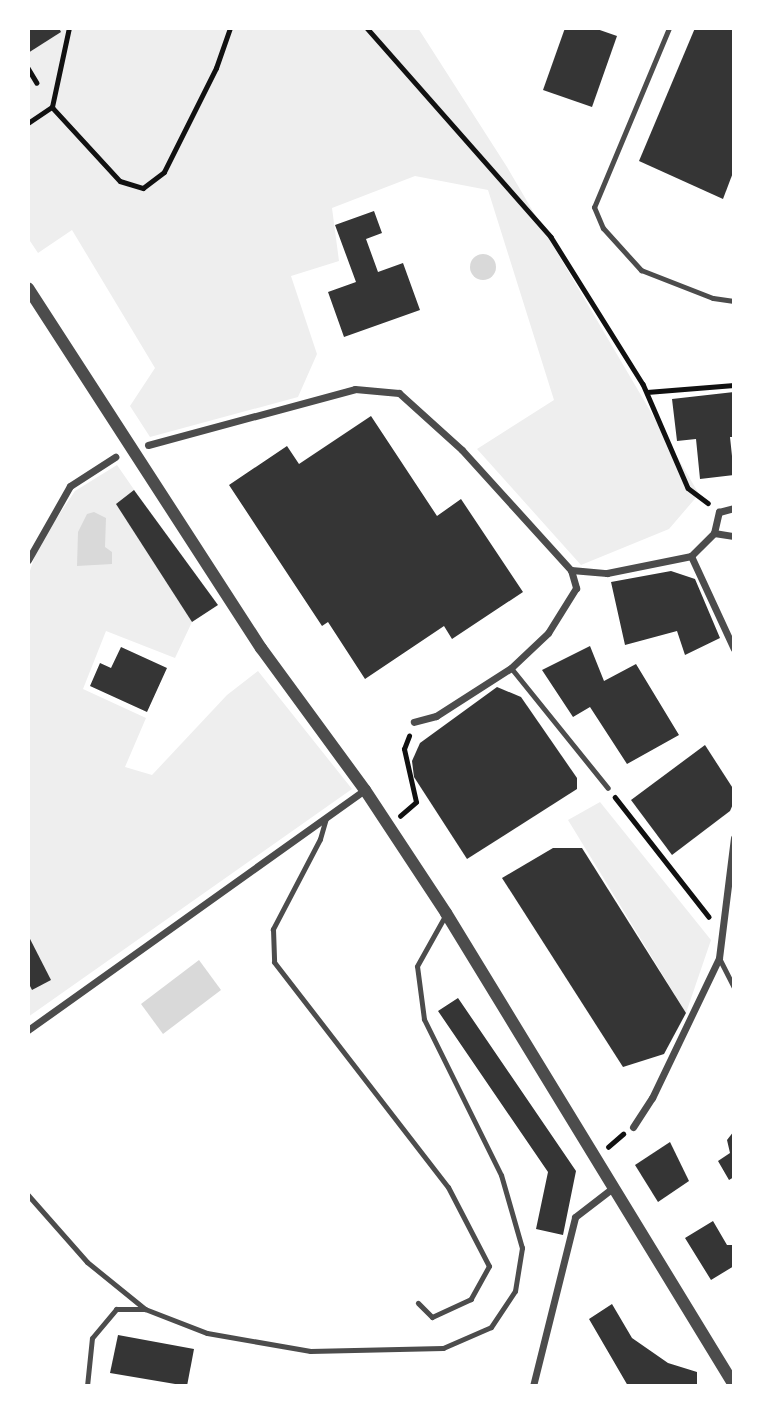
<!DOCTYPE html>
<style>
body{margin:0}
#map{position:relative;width:762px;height:1414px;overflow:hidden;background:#fff;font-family:Overpass,sans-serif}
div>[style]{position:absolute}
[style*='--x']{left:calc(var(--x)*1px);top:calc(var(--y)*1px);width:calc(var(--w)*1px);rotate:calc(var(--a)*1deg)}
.green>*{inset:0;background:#eee}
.water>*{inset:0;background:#d9d9d9}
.round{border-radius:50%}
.building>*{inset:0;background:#353535}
.path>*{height:4.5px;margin:-2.25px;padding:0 2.25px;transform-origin:2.25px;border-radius:2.25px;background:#111}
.service>*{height:5px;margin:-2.5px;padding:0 2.5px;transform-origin:2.5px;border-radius:2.5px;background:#4c4c4c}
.minor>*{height:7px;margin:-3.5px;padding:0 3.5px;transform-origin:3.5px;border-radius:3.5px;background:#4c4c4c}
.tertiary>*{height:12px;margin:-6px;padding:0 6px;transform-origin:6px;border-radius:6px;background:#4c4c4c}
span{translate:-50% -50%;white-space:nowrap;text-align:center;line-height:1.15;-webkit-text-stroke:5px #fff;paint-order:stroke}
.frame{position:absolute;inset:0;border:30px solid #fff;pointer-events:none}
</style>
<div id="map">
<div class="green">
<i style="clip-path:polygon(28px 28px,418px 28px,507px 167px,699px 494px,669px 529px,581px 565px,477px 449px,554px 400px,488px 190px,415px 176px,332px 208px,339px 261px,291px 276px,317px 354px,298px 397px,150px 437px,130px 406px,155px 368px,72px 230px,38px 253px,28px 238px)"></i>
<i style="clip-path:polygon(117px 465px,135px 491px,192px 622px,175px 658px,106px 631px,83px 689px,146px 718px,125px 767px,152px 775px,227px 695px,258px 671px,352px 789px,28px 1017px,28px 577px,38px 546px,75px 491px)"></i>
<i style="clip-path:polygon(600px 802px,711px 940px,686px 1013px,568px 820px)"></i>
</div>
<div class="water">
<i class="round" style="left:470px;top:254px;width:26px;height:26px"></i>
<i style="clip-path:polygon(94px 512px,106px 518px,105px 547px,112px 552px,112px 564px,77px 566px,78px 532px,87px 514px)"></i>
<i style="clip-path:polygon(199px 960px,221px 990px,163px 1034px,141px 1004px)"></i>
</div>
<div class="building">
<i style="clip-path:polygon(28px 28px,59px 28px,61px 32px,28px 53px)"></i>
<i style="clip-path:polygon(565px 28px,594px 28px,617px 36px,592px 107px,543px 90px)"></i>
<i style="clip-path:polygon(695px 28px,734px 28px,734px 170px,723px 199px,639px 161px)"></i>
<i style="clip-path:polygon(374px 211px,382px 233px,366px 239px,378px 272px,403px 263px,420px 310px,344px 337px,328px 292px,356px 282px,335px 225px)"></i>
<i style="clip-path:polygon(734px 392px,734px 437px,730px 437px,734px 475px,700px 479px,696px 439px,677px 441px,672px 399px)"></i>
<i style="clip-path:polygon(371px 416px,437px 516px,461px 499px,523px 592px,452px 639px,444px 626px,365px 679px,328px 622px,322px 626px,229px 485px,287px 446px,299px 464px)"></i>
<i style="clip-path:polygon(134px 490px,218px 605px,192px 622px,116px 504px)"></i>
<i style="clip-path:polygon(671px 571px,695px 579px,720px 638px,685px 655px,677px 631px,625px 645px,611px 582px)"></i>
<i style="clip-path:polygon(590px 646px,604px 681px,636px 664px,679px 735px,627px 764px,590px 707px,573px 717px,542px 670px)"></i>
<i style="clip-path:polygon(121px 647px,167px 668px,147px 712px,90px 686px,100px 663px,111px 668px)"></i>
<i style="clip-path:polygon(497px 687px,521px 697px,577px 778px,577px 789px,467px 859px,414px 777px,412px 761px,420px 743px)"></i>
<i style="clip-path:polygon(705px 745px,734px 790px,734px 802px,730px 811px,672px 855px,631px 800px)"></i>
<i style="clip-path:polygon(553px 848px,582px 848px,686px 1013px,664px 1054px,623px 1067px,502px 878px)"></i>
<i style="clip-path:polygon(28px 935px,51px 980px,32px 990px,28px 982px)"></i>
<i style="clip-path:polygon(458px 998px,576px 1171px,563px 1235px,536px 1229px,548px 1172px,438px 1011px)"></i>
<i style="clip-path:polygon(734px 1131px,734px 1177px,729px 1180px,718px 1161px,730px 1153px,727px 1140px)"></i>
<i style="clip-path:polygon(670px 1142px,689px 1181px,658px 1202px,635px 1165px)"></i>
<i style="clip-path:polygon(713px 1221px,727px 1245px,734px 1245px,734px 1266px,711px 1280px,685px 1238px)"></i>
<i style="clip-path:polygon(612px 1304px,632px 1338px,668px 1363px,697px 1372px,697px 1386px,628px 1386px,589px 1319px)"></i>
<i style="clip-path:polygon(118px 1335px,194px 1349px,187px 1386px,110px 1373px)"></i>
</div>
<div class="path">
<i style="--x:367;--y:28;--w:278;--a:48.6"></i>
<i style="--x:551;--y:237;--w:173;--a:58"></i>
<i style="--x:643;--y:384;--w:113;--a:66.6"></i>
<i style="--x:688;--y:488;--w:25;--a:37"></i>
<i style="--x:28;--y:68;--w:17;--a:59"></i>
<i style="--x:52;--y:107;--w:100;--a:47.4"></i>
<i style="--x:120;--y:181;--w:24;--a:17"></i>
<i style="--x:143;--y:188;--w:26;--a:-37"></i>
<i style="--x:164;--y:172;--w:116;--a:-63.4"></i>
<i style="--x:216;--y:68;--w:42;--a:-70.7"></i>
<i style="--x:28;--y:123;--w:29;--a:-34"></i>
<i style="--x:52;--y:107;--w:81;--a:-77.9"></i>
<i style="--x:647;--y:392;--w:87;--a:-4.6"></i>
<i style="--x:615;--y:797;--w:152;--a:51.9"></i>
<i style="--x:400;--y:816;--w:21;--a:-41"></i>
<i style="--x:416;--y:802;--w:54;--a:-102.8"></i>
<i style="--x:404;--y:749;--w:14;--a:-69"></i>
<i style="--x:608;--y:1147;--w:20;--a:-41"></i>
</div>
<div class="service">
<i style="--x:669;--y:28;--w:194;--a:112.7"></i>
<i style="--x:594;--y:207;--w:23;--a:67"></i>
<i style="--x:603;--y:228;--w:57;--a:47.9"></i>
<i style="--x:641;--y:270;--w:77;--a:21.3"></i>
<i style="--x:713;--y:298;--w:21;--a:8"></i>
<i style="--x:511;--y:668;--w:154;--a:51.1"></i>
<i style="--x:326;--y:818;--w:22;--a:106"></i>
<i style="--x:320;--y:839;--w:102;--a:117.6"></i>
<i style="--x:273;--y:929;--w:33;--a:88"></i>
<i style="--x:274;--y:962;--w:284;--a:52.3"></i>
<i style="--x:448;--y:1187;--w:89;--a:62.6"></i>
<i style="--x:489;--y:1266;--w:38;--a:119"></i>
<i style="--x:471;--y:1299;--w:43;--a:155.2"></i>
<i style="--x:432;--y:1317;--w:20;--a:-135"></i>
<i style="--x:719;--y:958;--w:34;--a:63"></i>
<i style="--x:28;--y:1195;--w:89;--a:48.6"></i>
<i style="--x:87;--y:1262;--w:75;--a:39"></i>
<i style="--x:145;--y:1309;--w:66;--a:21.2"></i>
<i style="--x:207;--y:1333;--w:105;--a:9.9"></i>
<i style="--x:310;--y:1351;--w:133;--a:-1.3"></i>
<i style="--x:443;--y:1348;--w:52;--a:-23.6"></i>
<i style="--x:491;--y:1327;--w:43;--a:-56.3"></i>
<i style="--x:515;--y:1291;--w:44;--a:-80.8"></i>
<i style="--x:522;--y:1248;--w:76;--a:-106"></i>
<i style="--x:501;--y:1175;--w:174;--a:-116.3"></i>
<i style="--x:424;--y:1019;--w:53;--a:-97.5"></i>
<i style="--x:417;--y:966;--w:57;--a:-60.8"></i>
<i style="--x:87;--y:1386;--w:48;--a:-84.1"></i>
<i style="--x:92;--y:1338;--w:38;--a:-50"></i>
<i style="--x:116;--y:1309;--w:29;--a:0"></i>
</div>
<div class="minor">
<i style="--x:148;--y:445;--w:214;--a:-15.1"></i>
<i style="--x:355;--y:389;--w:44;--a:5.2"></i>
<i style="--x:399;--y:393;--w:85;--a:42.1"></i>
<i style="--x:462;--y:450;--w:162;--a:47.8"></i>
<i style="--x:571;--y:570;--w:19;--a:74"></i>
<i style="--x:576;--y:588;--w:53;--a:121.9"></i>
<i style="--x:548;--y:633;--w:51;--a:136.6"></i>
<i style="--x:511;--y:668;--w:89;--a:147.4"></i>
<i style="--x:436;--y:716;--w:23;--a:165"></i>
<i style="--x:714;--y:533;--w:20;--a:9"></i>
<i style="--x:691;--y:556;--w:33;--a:-45"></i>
<i style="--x:714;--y:533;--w:22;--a:-77"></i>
<i style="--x:719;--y:512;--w:16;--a:-15"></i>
<i style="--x:28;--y:560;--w:85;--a:-60.4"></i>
<i style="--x:70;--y:486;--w:54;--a:-32.8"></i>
<i style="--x:571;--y:570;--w:36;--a:5"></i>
<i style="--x:607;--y:573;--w:86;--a:-11.4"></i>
<i style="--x:691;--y:556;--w:102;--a:65.2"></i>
<i style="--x:28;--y:1030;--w:414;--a:-35.5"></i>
<i style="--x:633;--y:1127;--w:35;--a:-57"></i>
<i style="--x:652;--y:1098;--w:155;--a:-64.4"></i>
<i style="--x:719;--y:958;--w:121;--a:-82.9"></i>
<i style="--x:533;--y:1386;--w:174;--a:-76"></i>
<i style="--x:575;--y:1217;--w:49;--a:-37.6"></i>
</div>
<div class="tertiary">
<i style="--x:28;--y:288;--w:429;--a:57.1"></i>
<i style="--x:261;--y:648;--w:176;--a:53.8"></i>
<i style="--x:365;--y:790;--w:147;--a:56.6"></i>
<i style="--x:446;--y:913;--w:553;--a:58.61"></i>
</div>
<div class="frame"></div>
</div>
